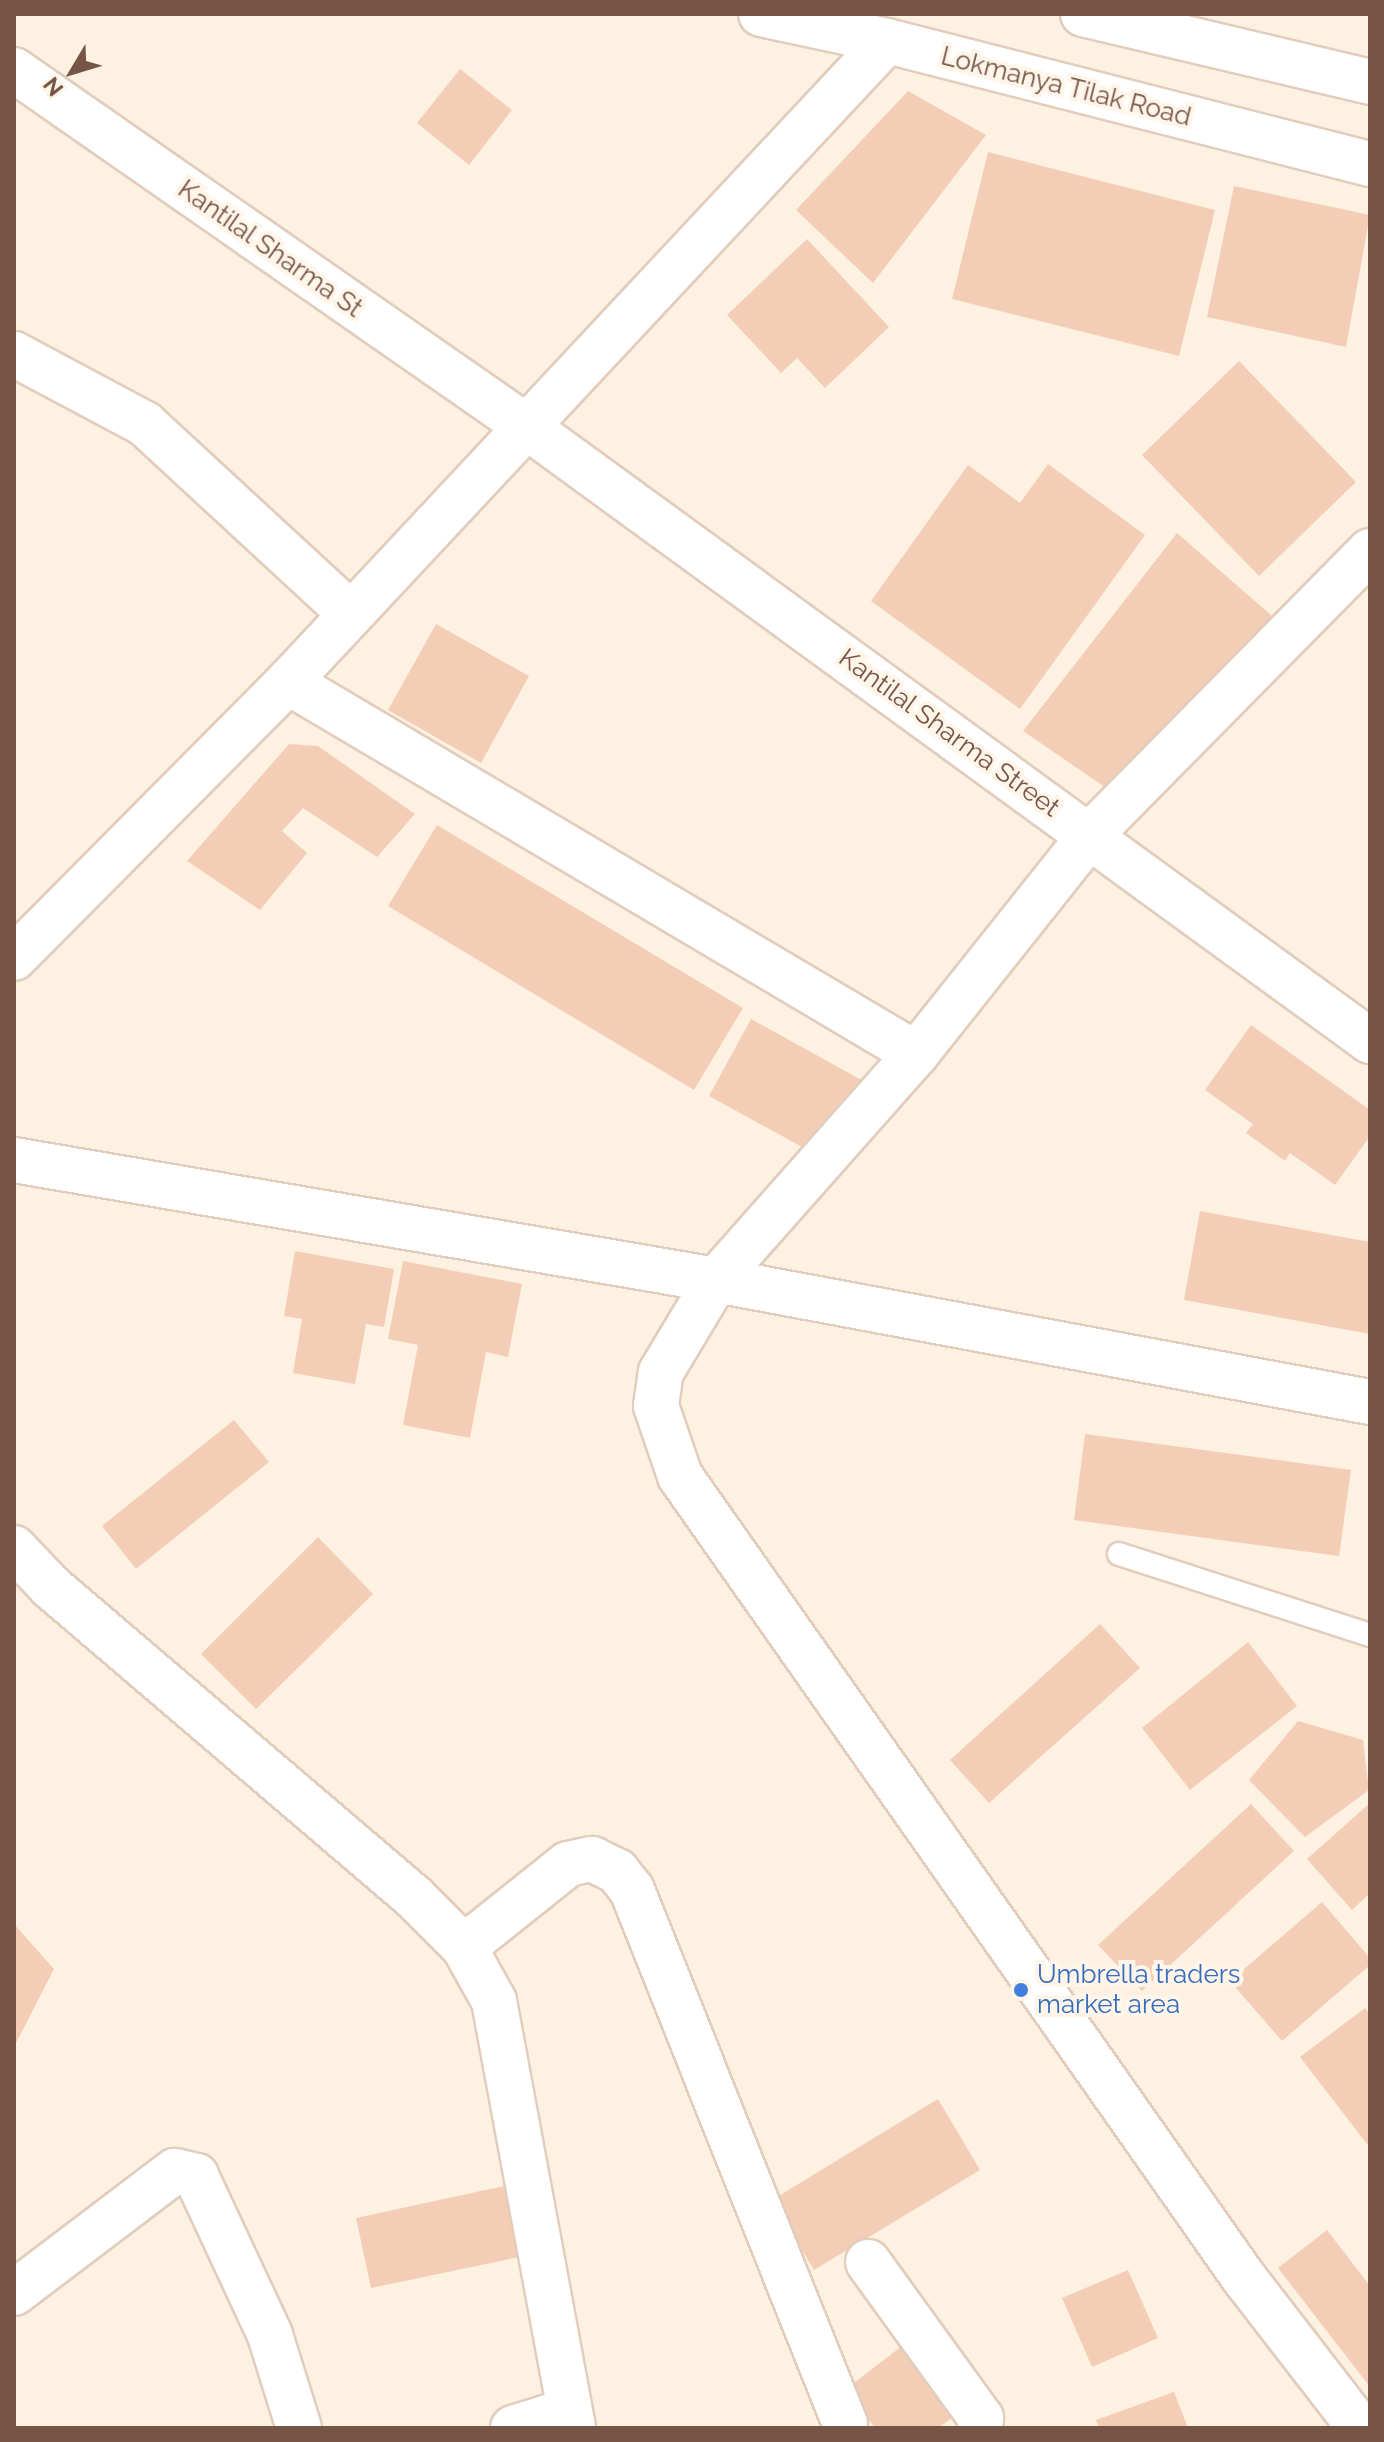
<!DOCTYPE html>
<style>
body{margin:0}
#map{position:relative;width:1384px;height:2442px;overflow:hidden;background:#fdf1e1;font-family:Raleway,sans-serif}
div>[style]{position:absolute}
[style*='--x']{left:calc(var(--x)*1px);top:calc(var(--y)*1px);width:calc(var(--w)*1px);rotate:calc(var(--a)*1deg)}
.building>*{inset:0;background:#f4cdb7}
.roads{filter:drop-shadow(2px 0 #e2cdbd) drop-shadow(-2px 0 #e2cdbd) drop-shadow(0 2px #e2cdbd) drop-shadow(0 -2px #e2cdbd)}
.service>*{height:22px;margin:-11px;padding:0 11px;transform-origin:11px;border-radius:11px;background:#fff}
.minor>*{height:44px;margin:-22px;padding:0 22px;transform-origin:22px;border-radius:22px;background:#fff}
.tertiary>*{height:44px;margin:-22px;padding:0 22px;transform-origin:22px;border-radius:22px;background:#fff}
.secondary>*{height:44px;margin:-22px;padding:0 22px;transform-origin:22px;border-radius:22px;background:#fff}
.dots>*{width:22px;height:22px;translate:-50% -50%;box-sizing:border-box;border:4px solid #fff5e9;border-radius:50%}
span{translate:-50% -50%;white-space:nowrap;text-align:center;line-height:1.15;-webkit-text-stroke:8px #fff5e9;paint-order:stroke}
.street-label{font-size:26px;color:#765547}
.shop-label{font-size:26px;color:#366cbe}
.left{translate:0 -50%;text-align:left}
.frame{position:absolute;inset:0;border:16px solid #765547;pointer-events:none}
.north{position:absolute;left:32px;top:32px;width:80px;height:80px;-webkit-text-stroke:6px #fff5e9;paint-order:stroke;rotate:232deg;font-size:22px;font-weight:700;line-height:32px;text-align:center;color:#765547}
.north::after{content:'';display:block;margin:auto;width:28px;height:36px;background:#765547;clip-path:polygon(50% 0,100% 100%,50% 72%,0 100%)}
</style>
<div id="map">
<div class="building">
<i style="clip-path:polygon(460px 69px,512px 110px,469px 165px,417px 123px)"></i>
<i style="clip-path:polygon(908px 91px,986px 135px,873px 283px,796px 210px)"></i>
<i style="clip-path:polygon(988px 152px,1215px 210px,1179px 356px,952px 299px)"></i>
<i style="clip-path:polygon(1234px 186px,1370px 215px,1346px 347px,1207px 317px)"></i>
<i style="clip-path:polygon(807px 239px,889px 327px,825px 388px,797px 358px,781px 373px,727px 315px)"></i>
<i style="clip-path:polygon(1239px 361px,1356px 482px,1259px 576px,1142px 455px)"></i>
<i style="clip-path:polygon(1048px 464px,1145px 535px,1020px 709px,871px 601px,968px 465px,1020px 503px)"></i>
<i style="clip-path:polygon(1177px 533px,1272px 616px,1115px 794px,1023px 731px)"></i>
<i style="clip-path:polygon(436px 624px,529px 676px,481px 763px,388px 710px)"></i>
<i style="clip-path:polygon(289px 744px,318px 746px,415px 814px,377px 857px,303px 808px,282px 831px,307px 853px,260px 910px,187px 861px)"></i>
<i style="clip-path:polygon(437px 825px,743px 1008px,694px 1090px,388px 906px)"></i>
<i style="clip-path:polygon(751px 1019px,867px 1083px,813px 1153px,709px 1096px)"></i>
<i style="clip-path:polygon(1251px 1025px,1370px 1110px,1370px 1136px,1335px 1185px,1290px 1153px,1285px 1161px,1246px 1133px,1253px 1124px,1205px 1090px)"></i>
<i style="clip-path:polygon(1200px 1211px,1370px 1242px,1370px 1334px,1184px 1300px)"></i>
<i style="clip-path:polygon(295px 1251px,394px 1269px,384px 1327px,366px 1324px,355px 1384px,293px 1373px,302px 1319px,284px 1316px)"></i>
<i style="clip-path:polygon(403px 1261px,522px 1284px,508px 1357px,486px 1352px,470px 1438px,403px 1425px,418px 1345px,388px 1339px)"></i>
<i style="clip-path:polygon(234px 1420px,269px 1462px,136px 1569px,102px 1526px)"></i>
<i style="clip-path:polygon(1085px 1434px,1351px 1470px,1339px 1556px,1074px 1520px)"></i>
<i style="clip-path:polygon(318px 1537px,373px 1594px,256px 1709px,201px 1654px)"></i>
<i style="clip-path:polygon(1100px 1624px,1140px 1668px,989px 1803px,950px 1760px)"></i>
<i style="clip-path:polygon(1248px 1642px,1297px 1706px,1190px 1790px,1142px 1728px)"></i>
<i style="clip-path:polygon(1298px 1721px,1363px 1740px,1369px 1790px,1305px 1837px,1249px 1780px)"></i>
<i style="clip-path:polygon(1370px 1803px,1370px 1893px,1352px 1910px,1307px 1859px)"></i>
<i style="clip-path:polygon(1251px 1804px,1294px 1851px,1142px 1991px,1098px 1945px)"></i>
<i style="clip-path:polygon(1322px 1902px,1370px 1958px,1370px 1965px,1282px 2041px,1230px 1981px)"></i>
<i style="clip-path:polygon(14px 1924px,54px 1969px,14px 2047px)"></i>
<i style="clip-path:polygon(1365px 2008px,1370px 2014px,1370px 2148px,1300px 2057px)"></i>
<i style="clip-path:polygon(938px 2099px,980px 2170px,814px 2270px,772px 2200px)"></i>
<i style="clip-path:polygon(504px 2186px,519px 2257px,371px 2288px,356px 2218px)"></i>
<i style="clip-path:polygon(1327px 2230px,1370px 2286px,1370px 2387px,1278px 2268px)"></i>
<i style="clip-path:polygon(1128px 2270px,1158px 2338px,1092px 2367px,1062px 2298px)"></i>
<i style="clip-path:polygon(906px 2343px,957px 2414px,938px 2428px,875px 2428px,846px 2389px)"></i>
<i style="clip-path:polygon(1174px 2392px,1188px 2428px,1099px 2428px,1096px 2420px)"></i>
</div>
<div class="roads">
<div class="service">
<i style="--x:1119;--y:1554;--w:264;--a:17.9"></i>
</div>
<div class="minor">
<i style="--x:14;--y:70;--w:625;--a:34.83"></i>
<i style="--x:527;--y:427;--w:1043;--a:36.07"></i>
<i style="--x:14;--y:354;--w:149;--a:28.1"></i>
<i style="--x:145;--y:424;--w:280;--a:42.7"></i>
<i style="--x:288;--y:682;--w:730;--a:30.64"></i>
<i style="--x:14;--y:958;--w:389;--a:-45.2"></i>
<i style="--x:288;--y:682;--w:877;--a:-46.94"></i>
<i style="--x:14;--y:1548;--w:54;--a:46.5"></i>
<i style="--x:51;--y:1587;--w:477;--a:40.5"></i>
<i style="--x:414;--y:1897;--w:71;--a:45"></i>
<i style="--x:464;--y:1947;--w:62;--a:60.9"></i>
<i style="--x:494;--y:2001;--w:434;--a:79.5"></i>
<i style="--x:464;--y:1947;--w:133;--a:-38.6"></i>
<i style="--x:568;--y:1864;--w:25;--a:-12"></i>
<i style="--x:592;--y:1859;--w:28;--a:26"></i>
<i style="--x:617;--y:1871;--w:24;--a:52"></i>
<i style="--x:632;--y:1890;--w:575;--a:68.25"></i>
<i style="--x:868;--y:2262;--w:193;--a:54.1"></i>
<i style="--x:981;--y:2418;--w:10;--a:96"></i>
<i style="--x:14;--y:2293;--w:202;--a:-37.2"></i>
<i style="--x:175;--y:2171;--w:22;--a:13"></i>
<i style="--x:196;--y:2176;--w:175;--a:65"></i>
<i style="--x:270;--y:2335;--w:97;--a:72.7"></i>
<i style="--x:513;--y:2428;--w:57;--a:-17.5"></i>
<i style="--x:1360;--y:2428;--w:190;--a:-127.7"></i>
<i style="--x:1244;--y:2278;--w:980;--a:-125.12"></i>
<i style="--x:680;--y:1476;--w:74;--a:-108.9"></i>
<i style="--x:656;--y:1406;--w:34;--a:-82"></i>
<i style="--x:661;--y:1372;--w:107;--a:-59.1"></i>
<i style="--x:716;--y:1280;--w:302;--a:-48.5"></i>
<i style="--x:916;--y:1054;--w:280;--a:-51.5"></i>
<i style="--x:1090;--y:835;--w:399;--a:-45.4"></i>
</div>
<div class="tertiary">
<i style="--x:14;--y:1160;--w:712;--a:9.7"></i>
<i style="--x:716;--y:1280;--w:665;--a:10.57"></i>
</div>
<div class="secondary">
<i style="--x:761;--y:14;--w:129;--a:12.1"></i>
<i style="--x:887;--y:41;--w:498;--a:14.3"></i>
<i style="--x:1083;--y:14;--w:295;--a:13.3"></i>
</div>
</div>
<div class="dots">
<i style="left:1021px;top:1990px;background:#3f7fe0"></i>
</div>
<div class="street-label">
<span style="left:1066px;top:87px;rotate:14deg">Lokmanya Tilak Road</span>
<span style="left:270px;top:249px;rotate:35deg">Kantilal Sharma St</span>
<span style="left:949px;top:733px;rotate:36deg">Kantilal Sharma Street</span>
</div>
<div class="shop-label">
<span class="left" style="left:1037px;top:1990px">Umbrella traders<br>market area</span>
</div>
<div class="frame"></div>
<div class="north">N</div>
</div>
